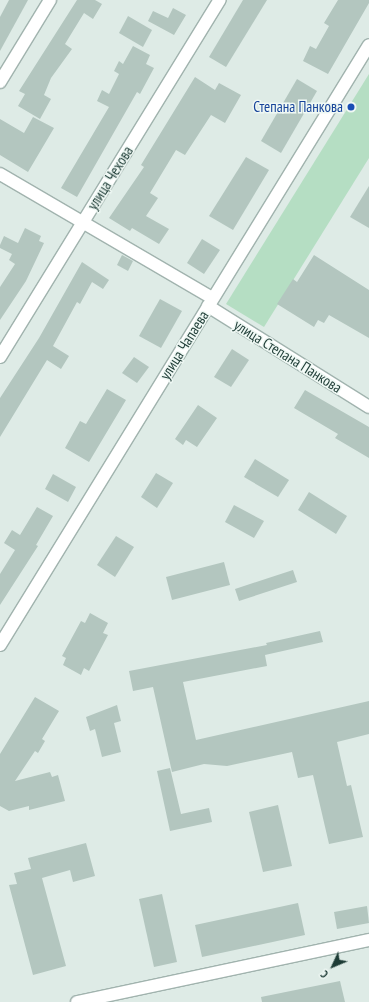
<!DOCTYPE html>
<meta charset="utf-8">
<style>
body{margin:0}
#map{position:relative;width:369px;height:1002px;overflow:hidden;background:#deebe6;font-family:"PT Sans Narrow",sans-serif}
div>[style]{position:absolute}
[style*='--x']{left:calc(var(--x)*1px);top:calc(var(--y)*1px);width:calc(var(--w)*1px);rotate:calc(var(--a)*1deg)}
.green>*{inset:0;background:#b5dec3}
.building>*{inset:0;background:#b3c6bf}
.roads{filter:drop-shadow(1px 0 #a1b3ae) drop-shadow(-1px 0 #a1b3ae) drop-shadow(0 1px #a1b3ae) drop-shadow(0 -1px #a1b3ae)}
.street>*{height:12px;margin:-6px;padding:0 6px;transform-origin:6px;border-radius:6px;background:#fff}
.secondary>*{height:12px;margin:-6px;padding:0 6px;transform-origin:6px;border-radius:6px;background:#fff}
.dots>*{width:11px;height:11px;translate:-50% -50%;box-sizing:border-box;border:2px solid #eff8f4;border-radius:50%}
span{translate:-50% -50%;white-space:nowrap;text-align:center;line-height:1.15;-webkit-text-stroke:3px #eff8f4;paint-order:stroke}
.transit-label{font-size:15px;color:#164399}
.right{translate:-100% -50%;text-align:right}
.street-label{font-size:15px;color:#1e3c36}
.north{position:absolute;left:313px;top:946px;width:40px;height:40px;-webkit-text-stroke:3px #eff8f4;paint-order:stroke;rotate:226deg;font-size:11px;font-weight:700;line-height:16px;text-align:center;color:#1e3c36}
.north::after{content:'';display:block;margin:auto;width:14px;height:18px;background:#1e3c36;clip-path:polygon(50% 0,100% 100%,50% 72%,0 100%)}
</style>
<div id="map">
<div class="green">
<i style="clip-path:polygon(369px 74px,369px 158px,264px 327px,226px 304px)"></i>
</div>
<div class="building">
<i style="clip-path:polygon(9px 0,28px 0,0 51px,0 17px)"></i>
<i style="clip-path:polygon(77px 0,95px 0,102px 4px,93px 19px,84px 13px,65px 44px,72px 49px,51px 78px,44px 95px,51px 99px,40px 119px,18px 106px,25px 94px,19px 91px)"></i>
<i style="clip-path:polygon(243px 0,267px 0,226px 67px,209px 57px)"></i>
<i style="clip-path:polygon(338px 0,369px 0,369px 3px,328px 74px,303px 61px,310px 46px,316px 49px,329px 26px,324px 23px)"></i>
<i style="clip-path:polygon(173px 8px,186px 15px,174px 35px,148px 21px,153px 11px,168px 18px)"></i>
<i style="clip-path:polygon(128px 16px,152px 30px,143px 47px,119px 33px)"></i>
<i style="clip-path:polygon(133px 46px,150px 55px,146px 64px,154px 68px,140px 94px,137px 92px,77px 197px,61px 188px,109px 107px,97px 101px,102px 90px,109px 94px,119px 74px,114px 71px,119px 61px,123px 64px)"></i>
<i style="clip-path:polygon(195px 77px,215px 90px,219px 83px,241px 95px,225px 123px,211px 115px,185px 155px,176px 150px,150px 193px,158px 198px,146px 216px,169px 229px,159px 244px,132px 228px,130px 231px,109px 218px,144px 167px,141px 165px)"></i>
<i style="clip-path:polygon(297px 79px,317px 91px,281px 153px,261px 141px)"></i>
<i style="clip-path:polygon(33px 117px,54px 128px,28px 172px,0 155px,0 119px,24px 133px)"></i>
<i style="clip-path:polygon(246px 157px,269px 170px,233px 230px,209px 216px)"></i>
<i style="clip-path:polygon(369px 186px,369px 228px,350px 217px)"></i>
<i style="clip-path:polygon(25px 228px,41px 236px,39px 241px,44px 243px,26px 281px,0 320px,0 287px,15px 264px,9px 260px,12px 254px,0 248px,0 245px,4px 236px,18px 243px)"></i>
<i style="clip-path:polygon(202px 239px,220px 250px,204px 274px,187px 263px)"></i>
<i style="clip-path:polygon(122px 255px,133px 261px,128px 271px,117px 265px)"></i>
<i style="clip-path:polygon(314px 255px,369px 290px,369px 338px,329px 315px,324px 323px,318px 320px,314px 327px,277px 304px,293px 279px,297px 282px)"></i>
<i style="clip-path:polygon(82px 262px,109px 280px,103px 289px,92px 282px,80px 304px,77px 302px,53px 346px,69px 356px,61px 369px,47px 360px,0 437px,0 398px,39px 338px)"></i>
<i style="clip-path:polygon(160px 299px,182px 311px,161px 348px,139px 336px)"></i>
<i style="clip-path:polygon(232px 349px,249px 360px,231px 387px,214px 377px)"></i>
<i style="clip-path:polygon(134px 357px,149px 367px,137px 383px,122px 373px)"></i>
<i style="clip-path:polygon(107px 389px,126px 400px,89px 462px,65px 448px,80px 421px,86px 424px)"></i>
<i style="clip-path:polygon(305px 390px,369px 427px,369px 458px,335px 438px,338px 434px,294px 408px)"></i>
<i style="clip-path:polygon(198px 405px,217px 418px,197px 447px,186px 440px,183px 445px,175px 439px)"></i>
<i style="clip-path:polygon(255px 459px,289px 480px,278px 497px,244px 477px)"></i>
<i style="clip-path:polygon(156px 473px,173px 483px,157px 508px,141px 497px)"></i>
<i style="clip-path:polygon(53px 474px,76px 487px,68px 502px,45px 489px)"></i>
<i style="clip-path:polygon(309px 492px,347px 516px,336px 534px,298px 510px)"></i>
<i style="clip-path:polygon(234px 505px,264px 521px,254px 538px,225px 522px)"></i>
<i style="clip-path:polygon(37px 507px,53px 516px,36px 545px,38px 546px,0 605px,0 574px,15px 550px,4px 543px,12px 530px,20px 535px)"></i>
<i style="clip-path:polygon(116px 536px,134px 547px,115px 577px,97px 565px)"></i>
<i style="clip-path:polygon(224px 562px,230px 585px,172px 600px,166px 577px)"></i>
<i style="clip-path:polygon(293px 570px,297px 582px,239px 601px,235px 589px)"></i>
<i style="clip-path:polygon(90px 613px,108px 623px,103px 633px,108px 635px,89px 671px,84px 668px,81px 675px,63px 665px,66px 658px,62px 656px,81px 621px,85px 623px)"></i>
<i style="clip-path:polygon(320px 631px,323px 642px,265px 655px,267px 666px,183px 682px,196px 740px,369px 701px,369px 734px,337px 742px,347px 786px,351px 785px,363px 837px,329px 844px,313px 775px,298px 778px,292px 752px,227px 766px,204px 764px,172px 772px,153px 687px,133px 691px,129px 671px,267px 645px,266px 643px)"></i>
<i style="clip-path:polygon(35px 697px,59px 711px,42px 739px,45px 741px,38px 753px,35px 751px,15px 781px,50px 772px,52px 777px,58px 775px,65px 801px,29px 810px,29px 806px,9px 811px,0 806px,0 754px)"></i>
<i style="clip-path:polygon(117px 705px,121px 721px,114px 723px,121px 752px,102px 757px,95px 729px,90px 731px,86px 717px)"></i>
<i style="clip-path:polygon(170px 768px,181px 814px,209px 808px,212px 822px,170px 831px,157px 771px)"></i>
<i style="clip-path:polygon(278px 805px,292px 866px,263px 872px,249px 812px)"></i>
<i style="clip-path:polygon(86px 843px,95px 876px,73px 882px,70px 870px,42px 878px,66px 966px,33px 975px,9px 885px,17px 884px,14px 873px,31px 869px,28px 858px)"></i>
<i style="clip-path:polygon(162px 894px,177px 962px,154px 967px,139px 899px)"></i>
<i style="clip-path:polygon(298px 903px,305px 935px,202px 957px,195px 925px)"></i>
<i style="clip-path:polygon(367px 906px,369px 923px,337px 929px,334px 912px)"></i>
<i style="clip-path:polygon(340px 981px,345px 1002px,262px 1002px,261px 997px)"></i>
</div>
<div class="roads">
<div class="street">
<i style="--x:0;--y:82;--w:96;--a:-58.6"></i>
<i style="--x:0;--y:174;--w:246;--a:30.3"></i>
<i style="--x:208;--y:306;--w:190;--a:32.1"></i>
<i style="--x:0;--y:357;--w:419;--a:-58.4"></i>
<i style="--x:77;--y:1002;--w:299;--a:-12"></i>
</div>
<div class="secondary">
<i style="--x:0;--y:645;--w:704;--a:-58.41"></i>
</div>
</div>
<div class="dots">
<i style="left:351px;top:107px;background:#1a4fb4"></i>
</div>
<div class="transit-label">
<span class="right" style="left:343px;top:107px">Степана Панкова</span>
</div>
<div class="street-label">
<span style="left:110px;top:178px;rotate:-58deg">улица Чехова</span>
<span style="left:184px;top:345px;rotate:-58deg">улица Чапаева</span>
<span style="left:288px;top:356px;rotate:32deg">улица Степана Панкова</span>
</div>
<div class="north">С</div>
</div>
